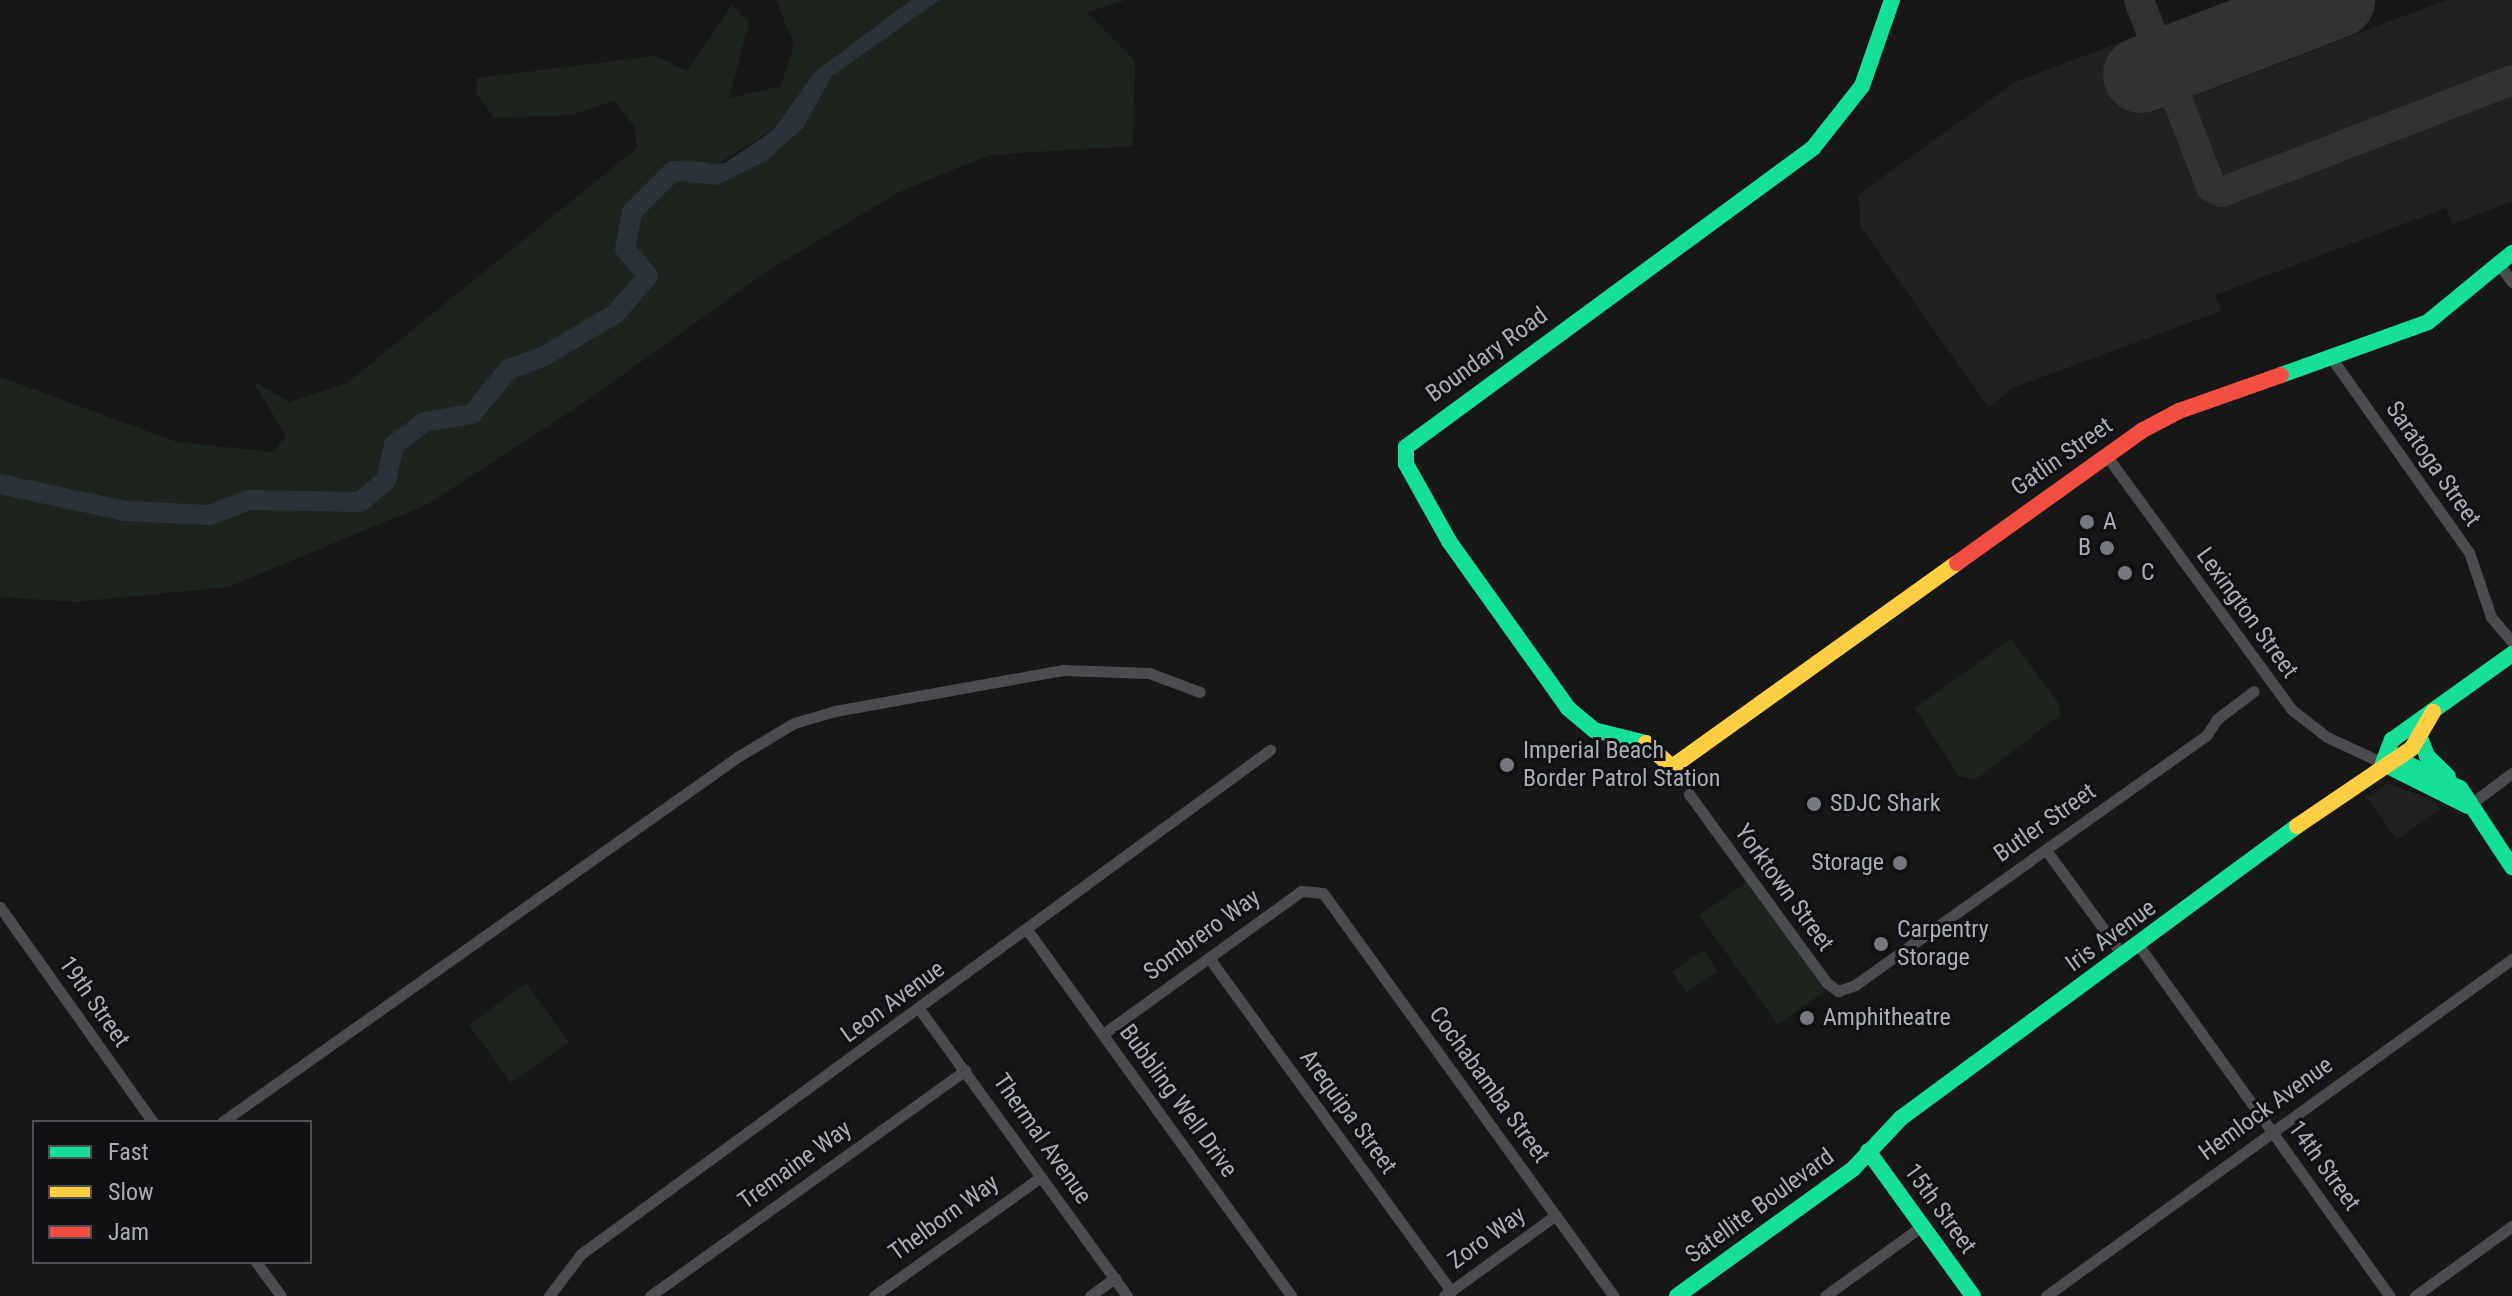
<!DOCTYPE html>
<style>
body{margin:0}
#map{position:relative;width:2512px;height:1296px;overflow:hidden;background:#171717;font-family:"Roboto Condensed",sans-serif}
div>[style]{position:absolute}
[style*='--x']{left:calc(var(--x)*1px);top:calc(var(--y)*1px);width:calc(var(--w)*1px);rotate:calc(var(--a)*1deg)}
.built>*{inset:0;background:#212123}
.green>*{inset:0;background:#1d241e}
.water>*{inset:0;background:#2a3239}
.river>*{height:20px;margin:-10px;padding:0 10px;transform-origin:10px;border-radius:10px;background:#2a3239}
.taxiway>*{height:30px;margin:-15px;padding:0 15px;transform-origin:15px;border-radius:15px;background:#313233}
.runway>*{height:76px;margin:-38px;padding:0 38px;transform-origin:38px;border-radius:38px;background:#313233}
.street>*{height:11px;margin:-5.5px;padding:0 5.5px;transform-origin:5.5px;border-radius:5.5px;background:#4b4c50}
.fast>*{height:16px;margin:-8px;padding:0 8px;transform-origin:8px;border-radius:8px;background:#16e098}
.slow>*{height:16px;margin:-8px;padding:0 8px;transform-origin:8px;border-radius:8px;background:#ffcf43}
.jam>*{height:16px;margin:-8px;padding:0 8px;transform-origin:8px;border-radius:8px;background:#f24e42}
.dots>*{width:22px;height:22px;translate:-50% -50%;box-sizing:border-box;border:4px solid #111113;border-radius:50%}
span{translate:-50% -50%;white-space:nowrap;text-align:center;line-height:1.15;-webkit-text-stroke:6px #111113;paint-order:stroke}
.street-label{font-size:24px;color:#a8adb8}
.poi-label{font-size:24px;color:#a8adb8}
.left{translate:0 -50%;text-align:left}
.right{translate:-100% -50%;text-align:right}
.legend{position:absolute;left:32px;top:1120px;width:280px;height:144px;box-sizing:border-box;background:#111113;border:2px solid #4d4f55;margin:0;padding:10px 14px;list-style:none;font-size:24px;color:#a8adb8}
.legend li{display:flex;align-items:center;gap:16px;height:40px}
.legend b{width:40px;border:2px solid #4d4f55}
</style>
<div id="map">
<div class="built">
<i style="clip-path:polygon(2446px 0,2512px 0,2512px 201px,2453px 224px,2446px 208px,2215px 295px,2221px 311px,2012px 388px,1989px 408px,1861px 227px,1858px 195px,2015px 82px,2124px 41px,2152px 112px)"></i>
<i style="clip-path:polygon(2388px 783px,2434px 801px,2440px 809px,2397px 840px,2367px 798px)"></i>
</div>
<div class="green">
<i style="clip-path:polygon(776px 0,911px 0,815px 72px,771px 131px,688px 182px,803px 128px,832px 76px,940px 0,1126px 0,1087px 12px,1135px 61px,1133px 146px,989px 155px,899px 192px,766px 272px,582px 404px,428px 504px,228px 587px,75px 602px,0 597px,0 377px,177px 442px,273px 452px,286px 436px,253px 381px,289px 402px,347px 383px,637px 148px,634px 126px,614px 101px,572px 115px,494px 118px,476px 93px,477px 78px,655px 56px,687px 71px,732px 5px,749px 23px,729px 98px,781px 86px,794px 45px)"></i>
<i style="clip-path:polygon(2011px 639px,2059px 704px,2060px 715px,1975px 780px,1959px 776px,1915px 708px)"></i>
<i style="clip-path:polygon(1747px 882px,1825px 991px,1778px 1025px,1699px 915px)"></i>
<i style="clip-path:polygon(1703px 950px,1718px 971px,1687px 992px,1672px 972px)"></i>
<i style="clip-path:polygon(526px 983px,569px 1042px,511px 1083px,469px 1025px)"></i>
</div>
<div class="water">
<i style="clip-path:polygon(911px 0,940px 0,832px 76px,803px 128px,766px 161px,717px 185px,688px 182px,670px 167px,725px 163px,772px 131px,815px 72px)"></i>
</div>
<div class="river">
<i style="--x:0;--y:484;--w:128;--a:12.2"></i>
<i style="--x:125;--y:511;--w:85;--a:2.7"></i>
<i style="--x:210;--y:515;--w:42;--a:-21"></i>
<i style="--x:249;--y:500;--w:111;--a:1"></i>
<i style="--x:360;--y:502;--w:34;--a:-40"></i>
<i style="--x:386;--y:480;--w:36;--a:-77"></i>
<i style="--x:394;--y:445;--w:38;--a:-37"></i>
<i style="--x:424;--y:422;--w:49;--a:-9.5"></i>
<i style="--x:472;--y:414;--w:58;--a:-50.6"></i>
<i style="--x:509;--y:369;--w:37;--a:-20"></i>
<i style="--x:544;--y:356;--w:82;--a:-30.6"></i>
<i style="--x:615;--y:314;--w:50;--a:-49"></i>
<i style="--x:648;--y:276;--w:35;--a:-130"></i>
<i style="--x:625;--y:249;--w:38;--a:-79"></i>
<i style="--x:632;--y:212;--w:58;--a:-45"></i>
<i style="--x:673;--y:171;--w:30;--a:2"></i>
</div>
<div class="taxiway">
<i style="--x:2139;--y:0;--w:200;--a:68.9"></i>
<i style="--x:2211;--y:187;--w:12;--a:24"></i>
<i style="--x:2222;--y:192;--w:311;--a:-21.1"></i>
</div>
<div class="runway">
<i style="--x:2141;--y:75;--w:210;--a:-20.9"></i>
</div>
<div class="street">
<i style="--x:2497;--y:262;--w:25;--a:53"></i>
<i style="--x:2330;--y:356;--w:240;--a:54.7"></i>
<i style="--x:2469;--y:552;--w:69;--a:71.3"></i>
<i style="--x:2491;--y:617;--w:33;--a:50"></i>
<i style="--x:2106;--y:455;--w:314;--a:53.9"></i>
<i style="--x:2291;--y:709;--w:46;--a:37.9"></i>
<i style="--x:2327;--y:737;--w:62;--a:24.9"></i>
<i style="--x:1689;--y:794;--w:234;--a:53.9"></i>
<i style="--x:1827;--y:983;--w:14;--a:36"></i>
<i style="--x:1838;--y:991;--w:18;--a:-19"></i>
<i style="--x:1855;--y:985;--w:430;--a:-35.4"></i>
<i style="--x:2206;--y:736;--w:20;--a:-57"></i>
<i style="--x:2217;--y:719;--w:46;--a:-37.1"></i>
<i style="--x:2468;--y:806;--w:55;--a:-36.9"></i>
<i style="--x:2046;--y:850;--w:132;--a:53.9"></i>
<i style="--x:0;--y:907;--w:264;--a:54.6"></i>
<i style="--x:1028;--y:931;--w:450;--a:54.2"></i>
<i style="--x:2139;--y:946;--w:431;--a:54.4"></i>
<i style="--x:1209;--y:958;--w:412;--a:54"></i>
<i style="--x:920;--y:1010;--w:353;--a:54.1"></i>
<i style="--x:1103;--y:1034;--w:244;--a:-35.8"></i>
<i style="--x:1301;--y:891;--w:22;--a:5"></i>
<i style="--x:1323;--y:893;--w:497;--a:54.2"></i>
<i style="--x:222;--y:1122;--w:633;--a:-35.3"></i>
<i style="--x:739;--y:756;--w:64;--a:-31"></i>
<i style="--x:794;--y:723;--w:43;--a:-16.3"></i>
<i style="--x:835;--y:711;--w:233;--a:-10.2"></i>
<i style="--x:1064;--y:670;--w:85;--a:2"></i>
<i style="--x:1149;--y:673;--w:54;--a:20.4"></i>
<i style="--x:256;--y:1262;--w:42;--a:53.7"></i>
<i style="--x:549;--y:1296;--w:53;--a:-52.7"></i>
<i style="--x:581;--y:1254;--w:854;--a:-36.19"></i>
<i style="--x:650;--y:1296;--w:388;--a:-35.6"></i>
<i style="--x:874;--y:1296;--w:205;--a:-35.5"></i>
<i style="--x:1090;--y:1296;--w:31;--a:-36"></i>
<i style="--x:1444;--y:1296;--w:138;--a:-35.9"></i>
<i style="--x:1825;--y:1296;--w:120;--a:-35.8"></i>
<i style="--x:2046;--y:1296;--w:575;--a:-35.87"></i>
<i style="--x:2415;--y:1296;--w:120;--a:-35.8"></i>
</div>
<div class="fast">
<i style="--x:2281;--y:375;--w:156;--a:-19.8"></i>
<i style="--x:2428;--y:322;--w:109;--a:-39.4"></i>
<i style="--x:2421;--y:740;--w:17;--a:69"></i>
<i style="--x:2427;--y:756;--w:29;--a:44"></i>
<i style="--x:1646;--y:743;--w:54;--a:-166"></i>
<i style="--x:1594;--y:730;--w:34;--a:-140"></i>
<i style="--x:1568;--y:708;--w:205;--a:-125.5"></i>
<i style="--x:1449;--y:541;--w:88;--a:-119.2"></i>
<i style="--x:1406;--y:464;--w:17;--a:-90"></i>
<i style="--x:1406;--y:447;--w:505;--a:-36.3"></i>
<i style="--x:1813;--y:148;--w:79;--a:-51.7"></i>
<i style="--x:1862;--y:86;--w:91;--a:-70.8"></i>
<i style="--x:2383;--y:763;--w:25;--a:-69"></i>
<i style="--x:2392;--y:740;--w:148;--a:-35.6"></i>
<i style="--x:2385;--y:763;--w:23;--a:2"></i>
<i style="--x:2408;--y:764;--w:57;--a:24.8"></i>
<i style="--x:2460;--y:788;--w:95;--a:56.6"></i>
<i style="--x:2388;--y:766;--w:89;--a:26.6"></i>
<i style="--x:1868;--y:1151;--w:179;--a:54.1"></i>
<i style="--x:1677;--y:1296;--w:217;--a:-35.8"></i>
<i style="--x:1853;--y:1169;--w:70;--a:-46.7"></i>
<i style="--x:1901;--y:1118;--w:492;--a:-36.4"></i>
</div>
<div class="slow">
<i style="--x:1646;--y:743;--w:35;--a:43"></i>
<i style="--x:1672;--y:767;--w:350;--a:-35.6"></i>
<i style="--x:2297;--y:826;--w:139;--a:-34.1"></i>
<i style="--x:2412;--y:748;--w:42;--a:-59.7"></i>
</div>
<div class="jam">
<i style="--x:1957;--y:563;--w:229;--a:-35.6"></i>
<i style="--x:2143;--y:430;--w:41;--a:-27.8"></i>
<i style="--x:2179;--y:411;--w:108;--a:-19.4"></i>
</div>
<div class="dots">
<i style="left:2087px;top:522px;background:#757880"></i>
<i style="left:2107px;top:548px;background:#757880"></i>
<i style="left:2125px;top:573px;background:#757880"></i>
<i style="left:1507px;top:765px;background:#757880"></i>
<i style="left:1814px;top:804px;background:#757880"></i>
<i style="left:1900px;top:863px;background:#757880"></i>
<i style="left:1881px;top:944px;background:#757880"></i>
<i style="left:1807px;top:1018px;background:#757880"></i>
</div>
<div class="street-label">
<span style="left:1487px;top:355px;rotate:-36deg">Boundary Road</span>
<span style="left:2062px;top:457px;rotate:-35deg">Gatlin Street</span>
<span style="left:2433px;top:464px;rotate:55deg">Saratoga Street</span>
<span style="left:2247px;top:613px;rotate:54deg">Lexington Street</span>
<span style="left:2045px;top:823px;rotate:-35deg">Butler Street</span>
<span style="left:1784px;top:888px;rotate:54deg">Yorktown Street</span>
<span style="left:1202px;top:935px;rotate:-36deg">Sombrero Way</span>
<span style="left:2111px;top:936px;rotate:-36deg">Iris Avenue</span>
<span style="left:94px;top:1002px;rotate:55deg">19th Street</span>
<span style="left:893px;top:1002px;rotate:-36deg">Leon Avenue</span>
<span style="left:1489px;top:1085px;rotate:54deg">Cochabamba Street</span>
<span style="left:1178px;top:1101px;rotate:54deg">Bubbling Well Drive</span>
<span style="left:2266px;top:1109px;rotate:-36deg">Hemlock Avenue</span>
<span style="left:1348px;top:1112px;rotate:54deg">Arequipa Street</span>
<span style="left:1042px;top:1139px;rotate:55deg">Thermal Avenue</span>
<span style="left:795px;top:1165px;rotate:-36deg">Tremaine Way</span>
<span style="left:2324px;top:1166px;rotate:54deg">14th Street</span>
<span style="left:1760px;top:1206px;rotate:-36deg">Satellite Boulevard</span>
<span style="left:1940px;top:1209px;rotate:54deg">15th Street</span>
<span style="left:944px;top:1218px;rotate:-36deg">Thelborn Way</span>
<span style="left:1487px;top:1238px;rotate:-36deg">Zoro Way</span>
</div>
<div class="poi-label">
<span class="left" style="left:2103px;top:522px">A</span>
<span class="right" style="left:2091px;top:548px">B</span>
<span class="left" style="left:2141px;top:573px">C</span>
<span class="left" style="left:1523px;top:765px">Imperial Beach<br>Border Patrol Station</span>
<span class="left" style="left:1830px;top:804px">SDJC Shark</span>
<span class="right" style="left:1884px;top:863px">Storage</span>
<span class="left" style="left:1897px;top:944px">Carpentry<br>Storage</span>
<span class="left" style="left:1823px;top:1018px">Amphitheatre</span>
</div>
<ul class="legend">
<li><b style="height:10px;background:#16e098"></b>Fast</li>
<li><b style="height:10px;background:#ffcf43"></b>Slow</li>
<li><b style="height:10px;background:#f24e42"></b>Jam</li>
</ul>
</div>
